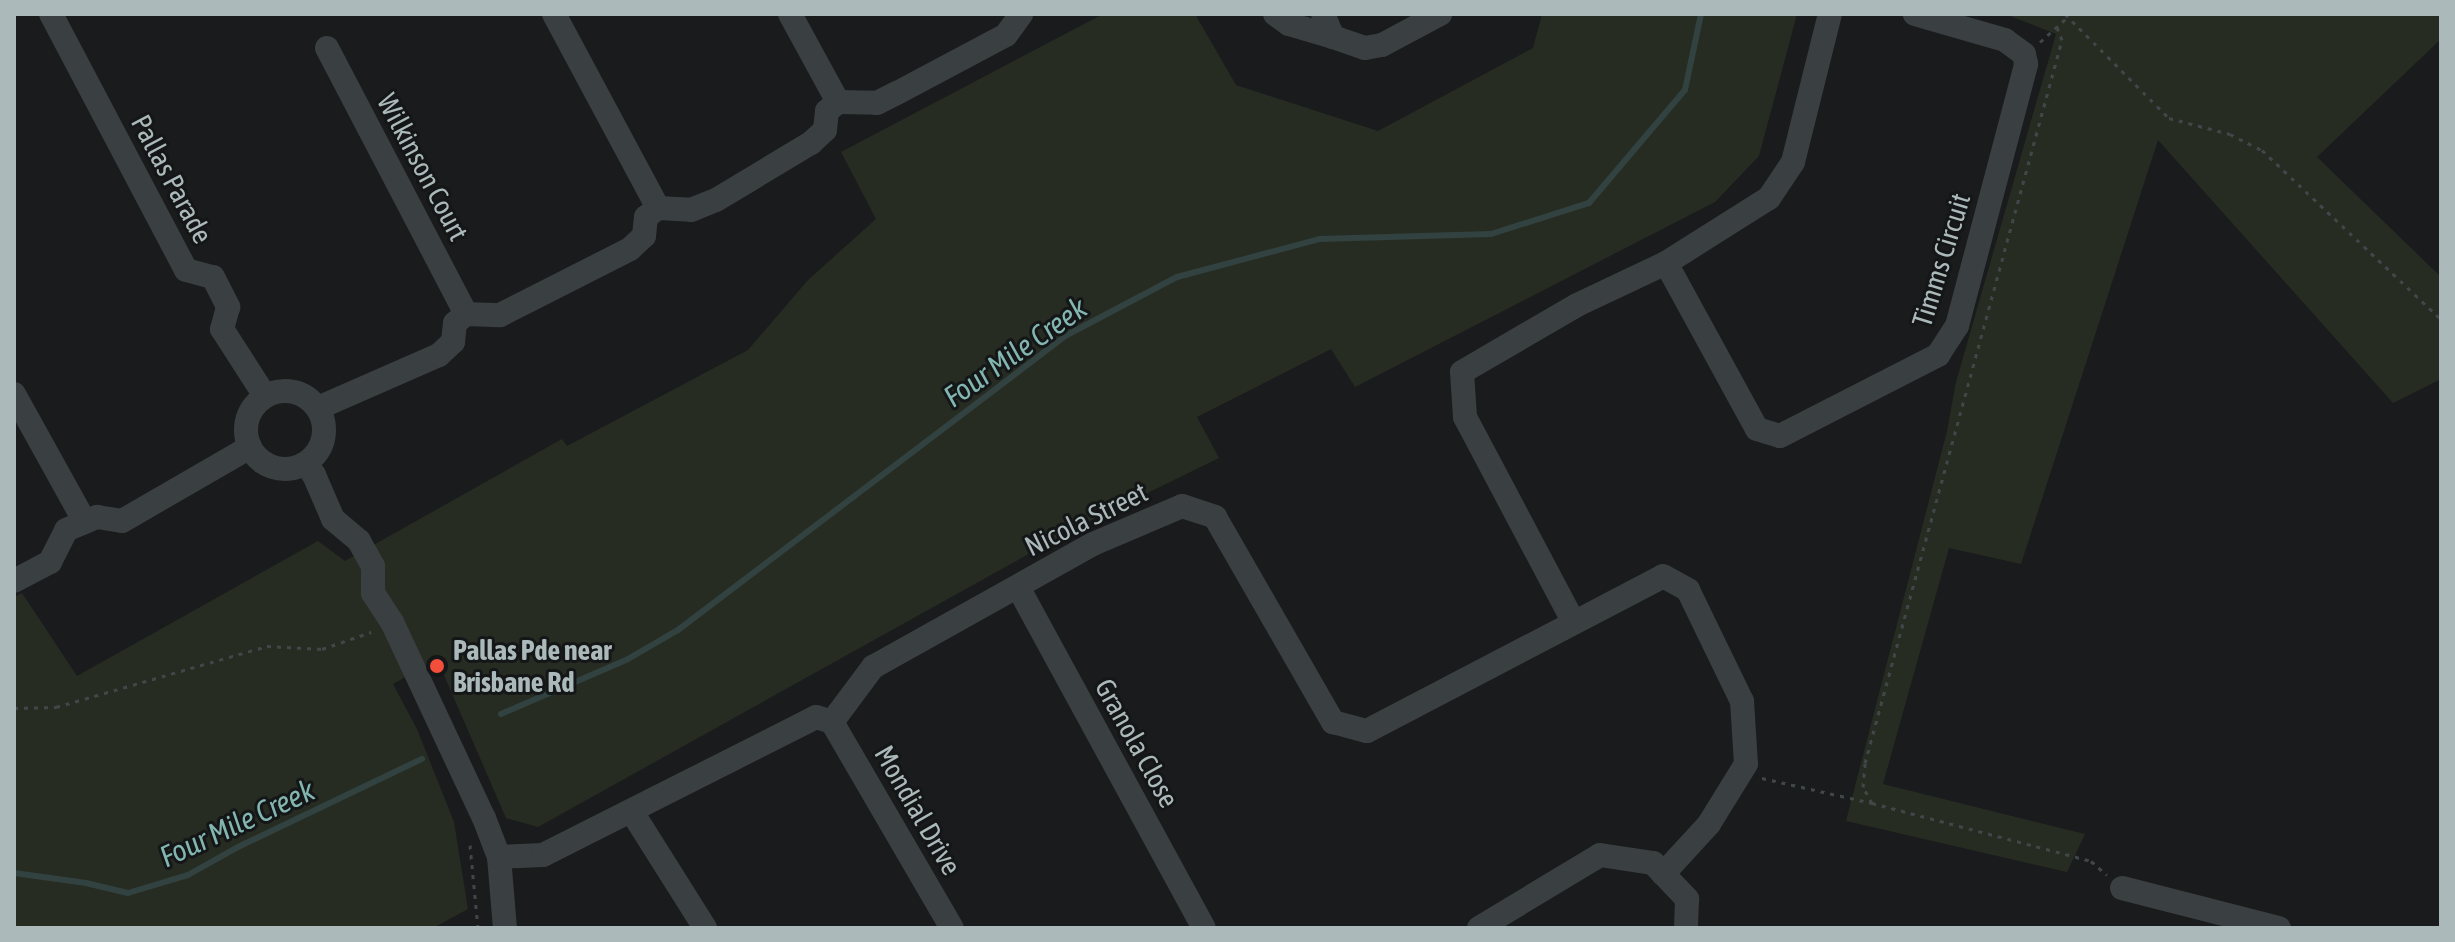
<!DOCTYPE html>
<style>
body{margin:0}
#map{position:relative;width:2455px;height:942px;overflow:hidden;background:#191b1c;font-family:"Asap Condensed",sans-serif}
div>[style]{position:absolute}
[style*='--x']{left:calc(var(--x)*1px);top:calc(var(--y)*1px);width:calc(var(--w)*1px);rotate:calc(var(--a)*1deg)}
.green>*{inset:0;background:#272c23}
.stream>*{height:6px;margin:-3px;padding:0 3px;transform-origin:3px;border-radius:3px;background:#314240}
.path>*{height:3px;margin-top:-1.5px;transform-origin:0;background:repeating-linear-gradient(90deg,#404748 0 4px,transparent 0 10px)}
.minor>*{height:24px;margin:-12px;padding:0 12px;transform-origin:12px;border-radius:12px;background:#3a3f41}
.minor>.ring{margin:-12px;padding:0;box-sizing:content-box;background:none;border:24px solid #3a3f41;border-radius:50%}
.dots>*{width:22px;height:22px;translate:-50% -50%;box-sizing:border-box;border:4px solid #141617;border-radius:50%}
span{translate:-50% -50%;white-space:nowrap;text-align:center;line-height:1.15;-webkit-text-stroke:6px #141617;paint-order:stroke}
.street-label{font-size:28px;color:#acb9bb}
.poi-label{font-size:28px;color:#acb9bb;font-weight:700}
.left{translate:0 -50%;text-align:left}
.water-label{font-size:30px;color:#83b6b1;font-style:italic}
.frame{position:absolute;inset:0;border:16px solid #acb9bb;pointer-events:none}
</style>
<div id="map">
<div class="green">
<i style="clip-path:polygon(1103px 14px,1195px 14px,1236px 85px,1378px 131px,1533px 48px,1542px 14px,1797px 14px,1759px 156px,1715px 202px,1355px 387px,1331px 349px,1197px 417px,1219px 458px,1070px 531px,538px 827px,506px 818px,437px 659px,393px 684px,417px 729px,454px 822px,468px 909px,433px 928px,14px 928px,14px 597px,22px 593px,77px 676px,318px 541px,345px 561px,562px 439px,567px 446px,748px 350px,808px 280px,876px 219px,841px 152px)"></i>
<i style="clip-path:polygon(2005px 14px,2441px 14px,2441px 39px,2317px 157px,2441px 277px,2441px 379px,2393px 403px,2158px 140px,2021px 564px,1949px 548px,1883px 784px,2085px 834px,2067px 872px,1846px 821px,1947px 431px,1956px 382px,2056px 34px)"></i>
</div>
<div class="stream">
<i style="--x:501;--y:714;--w:138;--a:-23.4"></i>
<i style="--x:628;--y:659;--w:58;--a:-30.1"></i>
<i style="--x:678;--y:630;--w:486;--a:-37.2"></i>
<i style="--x:1065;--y:336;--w:127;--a:-27.8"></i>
<i style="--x:1177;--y:277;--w:148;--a:-14.9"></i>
<i style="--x:1320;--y:239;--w:171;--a:-1.7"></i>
<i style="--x:1491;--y:234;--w:103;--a:-17.6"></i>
<i style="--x:1589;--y:203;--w:148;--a:-49.7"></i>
<i style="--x:1685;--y:90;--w:78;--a:-78.1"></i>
<i style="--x:14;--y:873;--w:73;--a:7.9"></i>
<i style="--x:86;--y:883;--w:43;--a:13.4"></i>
<i style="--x:128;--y:893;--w:63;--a:-16.7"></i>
<i style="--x:188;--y:875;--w:57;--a:-29.2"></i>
<i style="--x:238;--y:847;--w:204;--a:-25.6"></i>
</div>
<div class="path">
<i style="--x:2065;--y:14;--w:147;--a:45"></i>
<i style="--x:2169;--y:118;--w:63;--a:14.7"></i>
<i style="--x:2230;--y:134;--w:36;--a:27"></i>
<i style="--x:2262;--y:150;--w:246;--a:43.4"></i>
<i style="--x:2040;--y:42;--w:36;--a:-42"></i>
<i style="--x:255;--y:470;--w:20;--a:9"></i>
<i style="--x:275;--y:473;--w:17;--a:25"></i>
<i style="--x:14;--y:708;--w:42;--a:-1.4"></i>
<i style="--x:56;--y:707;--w:220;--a:-16.1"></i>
<i style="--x:267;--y:646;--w:55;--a:3.1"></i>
<i style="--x:322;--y:649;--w:52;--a:-19.1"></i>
<i style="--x:1762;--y:778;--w:113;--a:12.8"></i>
<i style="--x:1872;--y:803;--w:227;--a:14.8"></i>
<i style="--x:2091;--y:861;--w:21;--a:41"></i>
<i style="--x:1872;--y:803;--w:18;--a:-119"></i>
<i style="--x:1863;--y:787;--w:24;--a:-85"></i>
<i style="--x:1865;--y:763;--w:749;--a:-74.76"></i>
<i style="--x:2062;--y:40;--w:14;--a:-111"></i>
<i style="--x:470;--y:845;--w:83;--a:84.5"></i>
</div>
<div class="minor">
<i style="--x:51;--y:14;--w:289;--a:62.2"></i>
<i style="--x:186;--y:270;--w:28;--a:15"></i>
<i style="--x:213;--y:277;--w:34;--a:63"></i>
<i style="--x:228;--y:307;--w:23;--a:105"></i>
<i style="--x:222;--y:329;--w:80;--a:57.3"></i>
<i style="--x:554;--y:14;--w:220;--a:61.8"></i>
<i style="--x:790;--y:14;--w:100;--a:61.4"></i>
<i style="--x:1275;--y:14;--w:17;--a:36"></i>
<i style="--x:1289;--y:24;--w:46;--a:16.5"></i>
<i style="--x:1323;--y:14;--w:25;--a:67"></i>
<i style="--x:1333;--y:37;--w:34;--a:19"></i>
<i style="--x:1365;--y:48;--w:17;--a:-10"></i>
<i style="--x:1382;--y:45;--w:66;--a:-28.1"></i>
<i style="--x:327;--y:48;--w:300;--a:62.4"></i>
<i style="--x:1666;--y:263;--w:189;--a:61.3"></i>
<i style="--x:1757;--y:429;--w:24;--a:17"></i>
<i style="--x:1780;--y:436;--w:178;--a:-27.1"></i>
<i style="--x:1938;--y:355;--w:35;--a:-57"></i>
<i style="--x:1957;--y:326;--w:271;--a:-75.2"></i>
<i style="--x:2026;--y:64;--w:10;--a:-101"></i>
<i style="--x:2024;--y:54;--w:24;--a:-144"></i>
<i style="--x:2005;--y:40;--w:94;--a:-163.9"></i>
<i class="ring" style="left:246px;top:391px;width:54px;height:54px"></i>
<i style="--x:14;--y:394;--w:146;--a:61"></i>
<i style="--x:318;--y:408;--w:132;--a:-23.7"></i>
<i style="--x:439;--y:355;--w:19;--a:-43"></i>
<i style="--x:453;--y:342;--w:19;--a:-84"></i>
<i style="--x:455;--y:323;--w:14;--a:-39"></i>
<i style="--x:466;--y:314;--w:34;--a:2"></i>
<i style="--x:500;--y:315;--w:146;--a:-26.9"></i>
<i style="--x:630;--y:249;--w:19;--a:-43"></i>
<i style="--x:644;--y:236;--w:19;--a:-84"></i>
<i style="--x:646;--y:217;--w:15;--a:-37"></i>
<i style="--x:658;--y:208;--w:33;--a:3"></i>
<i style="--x:691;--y:210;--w:27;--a:-22"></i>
<i style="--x:716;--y:200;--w:111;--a:-31"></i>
<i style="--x:811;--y:143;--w:19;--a:-43"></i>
<i style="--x:825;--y:130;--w:19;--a:-84"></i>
<i style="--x:827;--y:111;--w:14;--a:-39"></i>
<i style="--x:838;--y:102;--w:39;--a:1"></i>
<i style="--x:877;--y:103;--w:22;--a:-27"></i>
<i style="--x:897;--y:93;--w:123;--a:-28"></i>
<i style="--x:1006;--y:35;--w:26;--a:-54"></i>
<i style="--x:306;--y:464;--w:14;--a:54"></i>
<i style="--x:314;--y:475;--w:48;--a:66.6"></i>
<i style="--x:333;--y:519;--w:34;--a:40"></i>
<i style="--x:359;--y:541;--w:29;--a:61"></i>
<i style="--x:373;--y:566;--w:27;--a:90"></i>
<i style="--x:373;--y:593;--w:35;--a:57"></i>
<i style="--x:392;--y:622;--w:217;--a:64.9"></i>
<i style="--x:484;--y:818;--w:42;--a:69"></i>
<i style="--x:499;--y:857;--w:71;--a:85.2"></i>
<i style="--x:14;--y:581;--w:41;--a:-27.8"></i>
<i style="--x:50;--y:562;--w:36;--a:-63"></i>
<i style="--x:66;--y:530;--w:34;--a:-23"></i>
<i style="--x:97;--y:517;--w:25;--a:9"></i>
<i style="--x:122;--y:521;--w:148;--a:-30"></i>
<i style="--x:1018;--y:587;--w:388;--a:61.4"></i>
<i style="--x:1573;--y:621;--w:231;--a:-117.9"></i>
<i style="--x:1465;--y:417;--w:45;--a:-93.8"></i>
<i style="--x:1462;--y:372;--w:133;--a:-30.2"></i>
<i style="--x:1577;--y:305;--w:98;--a:-25.3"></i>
<i style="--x:1666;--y:263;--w:122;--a:-32.3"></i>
<i style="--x:1769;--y:198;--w:43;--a:-56.3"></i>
<i style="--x:1793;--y:162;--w:153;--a:-76"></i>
<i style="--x:832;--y:722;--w:238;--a:59.8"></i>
<i style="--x:632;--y:812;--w:137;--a:57.8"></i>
<i style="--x:499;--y:857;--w:44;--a:-2.6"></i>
<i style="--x:543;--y:855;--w:306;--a:-26.8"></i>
<i style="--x:816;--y:717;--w:17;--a:17"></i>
<i style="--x:832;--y:722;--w:69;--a:-53.3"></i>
<i style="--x:873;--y:667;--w:252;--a:-29.2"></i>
<i style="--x:1093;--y:544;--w:97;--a:-23.1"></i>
<i style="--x:1182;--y:506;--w:35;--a:18"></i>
<i style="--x:1215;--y:517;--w:237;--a:60.1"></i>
<i style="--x:1333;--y:722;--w:35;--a:15"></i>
<i style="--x:1367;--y:731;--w:334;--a:-27.6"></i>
<i style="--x:1663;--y:576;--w:29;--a:29"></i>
<i style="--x:1688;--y:590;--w:123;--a:64.1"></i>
<i style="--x:1742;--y:701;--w:63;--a:86.4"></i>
<i style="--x:1746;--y:764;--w:70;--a:121.7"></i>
<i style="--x:1709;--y:824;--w:68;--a:132.6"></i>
<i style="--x:2122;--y:888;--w:162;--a:14.3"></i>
<i style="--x:1479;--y:928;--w:141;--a:-31.1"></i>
<i style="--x:1600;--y:855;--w:54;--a:8.6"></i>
<i style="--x:1653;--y:863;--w:50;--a:46.6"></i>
<i style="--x:1687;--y:899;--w:29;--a:92"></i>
</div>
<div class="dots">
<i style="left:437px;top:666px;background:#f34d3b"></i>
</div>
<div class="street-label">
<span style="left:423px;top:167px;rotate:62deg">Wilkinson Court</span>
<span style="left:172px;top:179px;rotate:62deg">Pallas Parade</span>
<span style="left:1941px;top:260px;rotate:-73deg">Timms Circuit</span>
<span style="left:1086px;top:519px;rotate:-26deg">Nicola Street</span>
<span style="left:1137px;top:743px;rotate:61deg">Granola Close</span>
<span style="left:918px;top:810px;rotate:60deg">Mondial Drive</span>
</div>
<div class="poi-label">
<span class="left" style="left:453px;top:666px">Pallas Pde near<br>Brisbane Rd</span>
</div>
<div class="water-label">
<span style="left:1015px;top:352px;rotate:-35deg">Four Mile Creek</span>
<span style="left:237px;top:823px;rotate:-25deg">Four Mile Creek</span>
</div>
<div class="frame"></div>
</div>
